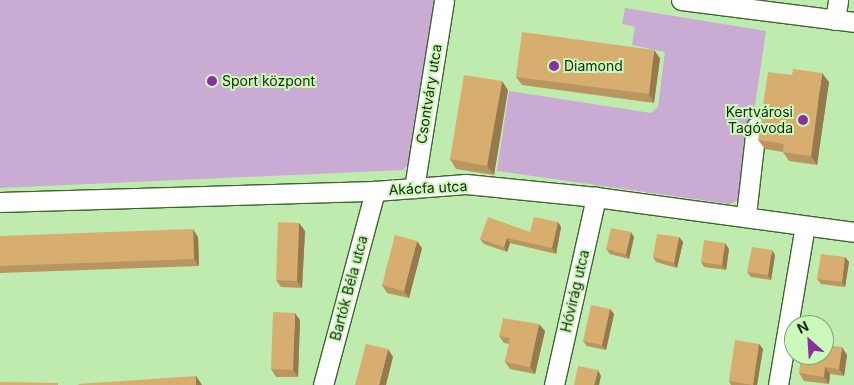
<!DOCTYPE html>
<meta charset="utf-8">
<style>
body{margin:0}
#map{position:relative;width:854px;height:385px;overflow:hidden;background:#bfebae;font-family:Inter,sans-serif}
div>[style]{position:absolute}
[style*='--x']{left:calc(var(--x)*1px);top:calc(var(--y)*1px);width:calc(var(--w)*1px);rotate:calc(var(--a)*1deg)}
.green>*{inset:0;background:#c9abd4}
.roads{filter:drop-shadow(1px 0 #3f652f) drop-shadow(-1px 0 #3f652f) drop-shadow(0 1px #3f652f) drop-shadow(0 -1px #3f652f)}
.street>*{height:19px;margin:-9.5px;padding:0 9.5px;transform-origin:9.5px;border-radius:9.5px;background:#fff}
.wall>*{inset:0;background:#b99660}
.shaded-wall>*{inset:0;background:#967a4e}
.building>*{inset:0;background:#d7ae70}
.dots>*{width:14px;height:14px;translate:-50% -50%;box-sizing:border-box;border:2px solid #ccf8bb;border-radius:50%}
span{translate:-50% -50%;white-space:nowrap;text-align:center;line-height:1.15;-webkit-text-stroke:4px #ccf8bb;paint-order:stroke}
.poi-label{font-size:14px;color:#172710}
.left{translate:0 -50%;text-align:left}
.right{translate:-100% -50%;text-align:right}
.street-label{font-size:14px;color:#172710}
.north{position:absolute;left:784px;top:315px;width:50px;height:50px;box-sizing:border-box;background:#ccf8bb;border:1px solid #84a477;border-radius:50%;rotate:334deg;font-size:14px;font-weight:700;line-height:20px;text-align:center;color:#172710}
.north::after{content:'';display:block;margin:auto;width:18px;height:22px;background:#8632a0;clip-path:polygon(50% 0,100% 100%,50% 72%,0 100%)}
</style>
<div id="map">
<div class="green">
<i style="clip-path:polygon(0 0,436px 0,411px 161px,403px 170px,0 188px)"></i>
<i style="clip-path:polygon(625px 8px,766px 31px,741px 199px,730px 204px,497px 171px,509px 91px,651px 113px,658px 107px,665px 52px,632px 45px,635px 27px,622px 24px)"></i>
</div>
<div class="roads">
<div class="street">
<i style="--x:681;--y:0;--w:174;--a:7.2"></i>
<i style="--x:835;--y:20;--w:20;--a:-81"></i>
<i style="--x:414;--y:188;--w:190;--a:-80.9"></i>
<i style="--x:0;--y:202;--w:375;--a:-1.7"></i>
<i style="--x:375;--y:191;--w:91;--a:-4.4"></i>
<i style="--x:466;--y:184;--w:131;--a:5.7"></i>
<i style="--x:596;--y:197;--w:260;--a:7.7"></i>
<i style="--x:746;--y:215;--w:89;--a:-83.5"></i>
<i style="--x:323;--y:385;--w:201;--a:-75"></i>
<i style="--x:554;--y:385;--w:193;--a:-77.4"></i>
<i style="--x:778;--y:385;--w:161;--a:-80.4"></i>
</div>
</div>
<div class="wall">
<i style="clip-path:polygon(660px 58px,654px 103px,522px 85px,516px 77px)"></i>
<i style="clip-path:polygon(829px 82px,817px 165px,789px 161px,783px 152px,765px 149px,758px 140px)"></i>
<i style="clip-path:polygon(508px 90px,494px 175px,456px 169px,450px 159px)"></i>
<i style="clip-path:polygon(558px 222px,561px 227px,556px 254px,510px 243px,507px 252px,484px 244px,480px 239px,530px 232px)"></i>
<i style="clip-path:polygon(299px 223px,305px 231px,302px 288px,281px 287px,276px 280px)"></i>
<i style="clip-path:polygon(0 236px,198px 237px,199px 266px,0 273px)"></i>
<i style="clip-path:polygon(634px 237px,629px 259px,610px 254px,606px 249px)"></i>
<i style="clip-path:polygon(679px 237px,683px 242px,677px 268px,656px 262px,653px 257px)"></i>
<i style="clip-path:polygon(422px 248px,409px 298px,387px 293px,382px 285px)"></i>
<i style="clip-path:polygon(729px 249px,726px 270px,704px 267px,701px 262px)"></i>
<i style="clip-path:polygon(775px 255px,771px 280px,751px 277px,747px 272px)"></i>
<i style="clip-path:polygon(845px 257px,849px 262px,845px 287px,821px 284px,817px 279px)"></i>
<i style="clip-path:polygon(610px 309px,614px 314px,606px 350px,587px 346px,583px 341px)"></i>
<i style="clip-path:polygon(300px 320px,298px 377px,276px 377px,271px 369px)"></i>
<i style="clip-path:polygon(545px 331px,535px 374px,510px 369px,505px 362px,509px 344px,504px 343px,499px 336px)"></i>
<i style="clip-path:polygon(827px 333px,832px 341px,831px 346px,847px 355px,844px 376px,830px 374px,829px 384px,804px 381px,799px 373px)"></i>
<i style="clip-path:polygon(759px 344px,763px 349px,757px 385px,731px 385px,729px 381px)"></i>
</div>
<div class="shaded-wall">
<i style="clip-path:polygon(654px 50px,660px 58px,654px 103px,649px 94px)"></i>
<i style="clip-path:polygon(822px 73px,829px 82px,817px 165px,811px 156px)"></i>
<i style="clip-path:polygon(502px 81px,508px 90px,494px 175px,487px 166px)"></i>
<i style="clip-path:polygon(558px 222px,561px 227px,556px 254px,552px 248px)"></i>
<i style="clip-path:polygon(299px 223px,305px 231px,302px 288px,297px 281px)"></i>
<i style="clip-path:polygon(193px 229px,198px 237px,199px 266px,194px 259px)"></i>
<i style="clip-path:polygon(631px 232px,634px 237px,629px 259px,626px 254px)"></i>
<i style="clip-path:polygon(679px 237px,683px 242px,677px 268px,674px 263px)"></i>
<i style="clip-path:polygon(507px 238px,510px 243px,507px 252px,504px 247px)"></i>
<i style="clip-path:polygon(417px 241px,422px 248px,409px 298px,404px 291px)"></i>
<i style="clip-path:polygon(725px 243px,729px 249px,726px 270px,722px 265px)"></i>
<i style="clip-path:polygon(772px 250px,775px 255px,771px 280px,768px 275px)"></i>
<i style="clip-path:polygon(845px 257px,849px 262px,845px 287px,842px 282px)"></i>
<i style="clip-path:polygon(610px 309px,614px 314px,606px 350px,602px 345px)"></i>
<i style="clip-path:polygon(295px 313px,300px 320px,298px 377px,293px 370px)"></i>
<i style="clip-path:polygon(539px 324px,545px 331px,535px 374px,530px 367px)"></i>
<i style="clip-path:polygon(827px 333px,832px 341px,830px 352px,825px 345px)"></i>
<i style="clip-path:polygon(759px 344px,763px 349px,757px 385px,753px 385px)"></i>
<i style="clip-path:polygon(842px 347px,847px 355px,844px 376px,839px 369px)"></i>
<i style="clip-path:polygon(388px 349px,393px 357px,386px 385px,379px 385px)"></i>
<i style="clip-path:polygon(825px 367px,830px 374px,829px 384px,824px 377px)"></i>
<i style="clip-path:polygon(598px 370px,601px 376px,599px 385px,594px 385px)"></i>
<i style="clip-path:polygon(196px 376px,202px 385px,196px 385px)"></i>
</div>
<div class="building">
<i style="clip-path:polygon(522px 32px,654px 50px,649px 94px,516px 77px)"></i>
<i style="clip-path:polygon(793px 69px,822px 73px,811px 156px,783px 152px,784px 144px,758px 140px,768px 72px,792px 75px)"></i>
<i style="clip-path:polygon(464px 75px,502px 81px,487px 166px,450px 159px)"></i>
<i style="clip-path:polygon(488px 217px,530px 232px,534px 217px,558px 222px,552px 248px,507px 238px,504px 247px,480px 239px)"></i>
<i style="clip-path:polygon(278px 222px,299px 223px,297px 281px,276px 280px)"></i>
<i style="clip-path:polygon(611px 228px,631px 232px,626px 254px,606px 249px)"></i>
<i style="clip-path:polygon(193px 229px,194px 259px,0 266px,0 236px)"></i>
<i style="clip-path:polygon(657px 234px,679px 237px,674px 263px,653px 257px)"></i>
<i style="clip-path:polygon(395px 235px,417px 241px,404px 291px,382px 285px)"></i>
<i style="clip-path:polygon(704px 240px,725px 243px,722px 265px,701px 262px)"></i>
<i style="clip-path:polygon(752px 247px,772px 250px,768px 275px,747px 272px)"></i>
<i style="clip-path:polygon(821px 254px,845px 257px,842px 282px,817px 279px)"></i>
<i style="clip-path:polygon(591px 305px,610px 309px,602px 345px,583px 341px)"></i>
<i style="clip-path:polygon(273px 312px,295px 313px,293px 370px,271px 369px)"></i>
<i style="clip-path:polygon(503px 318px,539px 324px,530px 367px,505px 362px,510px 338px,499px 336px)"></i>
<i style="clip-path:polygon(824px 333px,827px 333px,825px 345px,842px 347px,839px 369px,825px 367px,824px 377px,799px 373px,801px 355px,824px 355px)"></i>
<i style="clip-path:polygon(735px 340px,759px 344px,753px 385px,729px 381px)"></i>
<i style="clip-path:polygon(366px 344px,388px 349px,379px 385px,355px 385px)"></i>
<i style="clip-path:polygon(578px 366px,598px 370px,594px 385px,574px 385px)"></i>
<i style="clip-path:polygon(196px 376px,196px 385px,79px 385px,78px 384px)"></i>
<i style="clip-path:polygon(0 382px,58px 383px,58px 385px,0 385px)"></i>
</div>
<div class="dots">
<i style="left:554px;top:66px;background:#8632a0"></i>
<i style="left:212px;top:81px;background:#8632a0"></i>
<i style="left:803px;top:120px;background:#8632a0"></i>
</div>
<div class="poi-label">
<span class="left" style="left:564px;top:66px">Diamond</span>
<span class="left" style="left:222px;top:81px">Sport központ</span>
<span class="right" style="left:793px;top:120px">Kertvárosi<br>Tagóvoda</span>
</div>
<div class="street-label">
<span style="left:429px;top:94px;rotate:-81deg">Csontváry utca</span>
<span style="left:428px;top:188px;rotate:-3deg">Akácfa utca</span>
<span style="left:349px;top:288px;rotate:-75deg">Bartók Béla utca</span>
<span style="left:575px;top:291px;rotate:-77deg">Hóvirág utca</span>
</div>
<div class="north">N</div>
</div>
